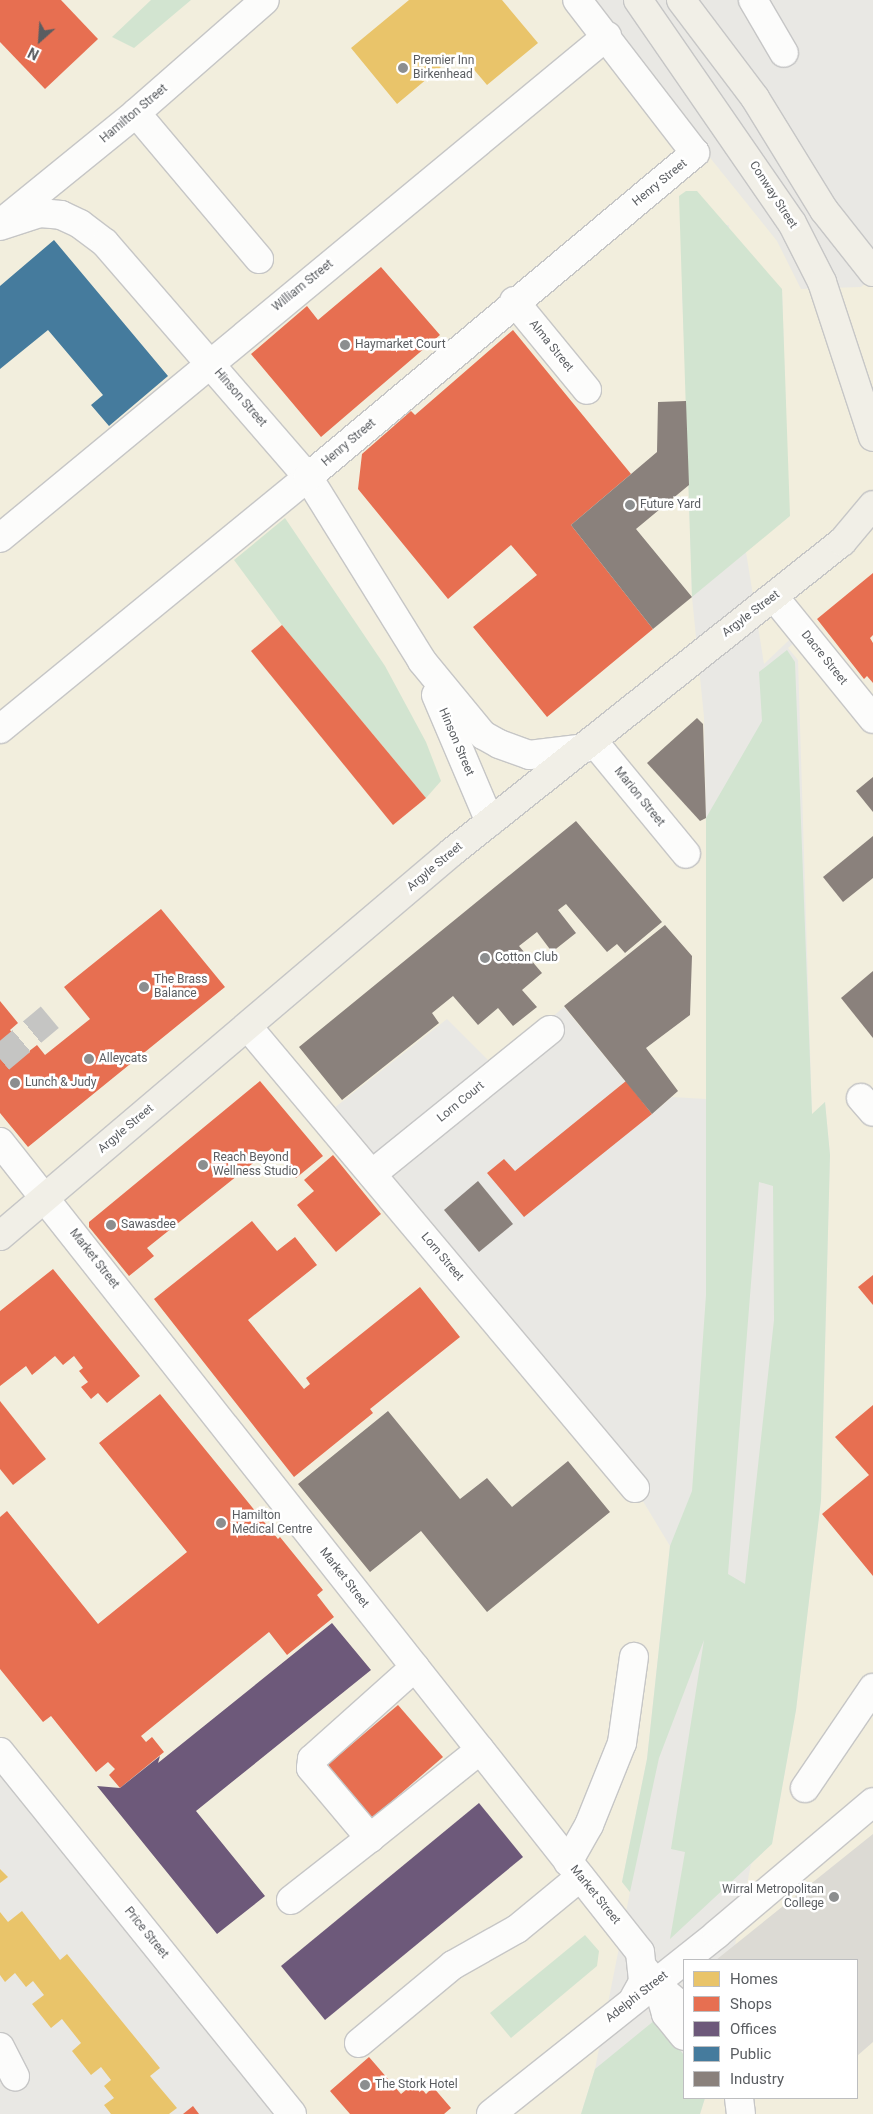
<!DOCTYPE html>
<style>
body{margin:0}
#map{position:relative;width:873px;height:2114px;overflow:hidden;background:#e9e8e4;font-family:Roboto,sans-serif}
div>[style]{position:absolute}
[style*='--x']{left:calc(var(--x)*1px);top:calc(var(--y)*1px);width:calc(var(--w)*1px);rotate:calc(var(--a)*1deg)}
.commercial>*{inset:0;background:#f2eedd}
.education>*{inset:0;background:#dcdad4}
.green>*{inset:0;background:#d2e4d0}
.homes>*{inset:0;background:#e9c46a}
.shops>*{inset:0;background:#e76f51}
.offices>*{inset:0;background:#6d597a}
.public>*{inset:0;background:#457b9d}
.industry>*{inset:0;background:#8a817c}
.minor-tunnel>*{height:28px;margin-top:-14px;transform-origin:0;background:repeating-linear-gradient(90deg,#c5c5c3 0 28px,transparent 0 42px)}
.roads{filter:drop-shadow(1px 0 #c6c6c6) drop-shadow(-1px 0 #c6c6c6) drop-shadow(0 1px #c6c6c6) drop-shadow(0 -1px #c6c6c6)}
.minor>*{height:28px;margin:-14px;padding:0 14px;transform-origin:14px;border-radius:14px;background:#fcfcfb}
.major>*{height:28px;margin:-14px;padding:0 14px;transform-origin:14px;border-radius:14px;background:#f1efe7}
.dots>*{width:14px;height:14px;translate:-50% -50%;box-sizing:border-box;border:2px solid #fff;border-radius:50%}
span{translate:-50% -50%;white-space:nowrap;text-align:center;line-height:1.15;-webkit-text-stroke:5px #fff;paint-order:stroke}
.poi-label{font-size:12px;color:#5a5d61}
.left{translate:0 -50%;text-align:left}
.right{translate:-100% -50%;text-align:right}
.street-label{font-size:12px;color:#5a5d61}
.legend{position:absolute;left:683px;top:1959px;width:175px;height:140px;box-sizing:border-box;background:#fff;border:1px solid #bdbec0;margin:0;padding:6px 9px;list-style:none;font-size:15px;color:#5a5d61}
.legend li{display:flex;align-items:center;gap:10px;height:25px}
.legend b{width:25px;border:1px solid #bdbec0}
.north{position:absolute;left:15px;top:15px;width:50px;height:50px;-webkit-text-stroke:4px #fff;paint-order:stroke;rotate:206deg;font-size:14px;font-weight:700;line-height:20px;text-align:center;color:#5a5d61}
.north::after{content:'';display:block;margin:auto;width:18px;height:22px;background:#5a5d61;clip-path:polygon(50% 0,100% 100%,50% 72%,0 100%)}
</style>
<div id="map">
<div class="commercial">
<i style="clip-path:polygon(0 0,583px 0,777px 241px,801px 289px,861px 287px,873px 277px,873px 703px,807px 623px,764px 664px,746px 552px,789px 516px,782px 289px,731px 285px,729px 225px,687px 227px,682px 292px,685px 360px,692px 597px,704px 717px,706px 818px,706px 1099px,672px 1097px,652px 1114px,564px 1007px,494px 1066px,447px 1019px,324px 1116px,635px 1488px,670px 1546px,647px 1759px,622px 1882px,630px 1892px,595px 2069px,581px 2114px,292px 2114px,0 1752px)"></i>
<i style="clip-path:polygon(805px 634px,873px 719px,873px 2114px,700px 2114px,705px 2098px,857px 2098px,857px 1960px,732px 1960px,751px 1864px,772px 1843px,796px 1710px,821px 1500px,830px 1155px,825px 1102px,812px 1115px,798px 660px,788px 648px)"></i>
</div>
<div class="education">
<i style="clip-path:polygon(873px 1834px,873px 2042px,857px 2056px,857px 1960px,716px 1960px)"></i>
</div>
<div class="green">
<i style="clip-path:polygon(151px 0,191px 0,134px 48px,112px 37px)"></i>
<i style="clip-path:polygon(686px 191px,697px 191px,782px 289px,790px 516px,692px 597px,679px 196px)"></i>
<i style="clip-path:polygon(285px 518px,385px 666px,426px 742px,441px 781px,426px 798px,282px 625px,234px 560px)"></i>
<i style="clip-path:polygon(evenodd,787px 650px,795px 662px,812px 1114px,825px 1102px,830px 1155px,821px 1500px,796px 1710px,772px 1844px,670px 1939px,685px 1852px,671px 1849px,704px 1640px,659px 1758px,630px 1892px,622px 1882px,647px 1759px,670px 1546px,692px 1491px,706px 1295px,706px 818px,762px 721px,759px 672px,787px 650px,759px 1182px,773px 1186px,774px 1320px,745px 1584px,728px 1574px,759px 1182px)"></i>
<i style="clip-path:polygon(585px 1935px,599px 1951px,597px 1966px,511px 2038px,490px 2013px)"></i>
<i style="clip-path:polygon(655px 2020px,684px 2055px,684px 2098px,705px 2098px,700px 2114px,581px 2114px,595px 2069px)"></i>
</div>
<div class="homes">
<i style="clip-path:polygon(409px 0,502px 0,538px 43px,487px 85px,459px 52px,397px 104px,351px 48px)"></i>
<i style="clip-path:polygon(0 1869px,8px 1877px,0 1883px)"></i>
<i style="clip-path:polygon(22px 1911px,60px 1960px,67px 1954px,160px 2068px,150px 2076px,177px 2108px,169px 2114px,111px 2114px,104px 2105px,114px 2098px,104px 2086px,111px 2080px,101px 2067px,91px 2075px,72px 2051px,81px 2043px,62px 2019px,51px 2028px,32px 2004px,44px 1995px,33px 1981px,26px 1987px,15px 1973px,5px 1982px,0 1975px,0 1912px,8px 1922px)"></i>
</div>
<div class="shops">
<i style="clip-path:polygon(0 0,61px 0,98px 39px,45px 89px,0 42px)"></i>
<i style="clip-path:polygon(381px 267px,440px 335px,321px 437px,251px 354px,307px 306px,318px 320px)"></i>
<i style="clip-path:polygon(513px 330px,631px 474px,571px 525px,653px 629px,547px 717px,473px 627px,537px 575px,511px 545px,448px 599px,358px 489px,362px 454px,411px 411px,415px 415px)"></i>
<i style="clip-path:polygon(873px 573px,873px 635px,870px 638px,873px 643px,873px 683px,867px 676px,864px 679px,817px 619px)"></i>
<i style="clip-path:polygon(282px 625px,426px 798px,393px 825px,251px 651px)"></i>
<i style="clip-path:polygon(161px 909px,225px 987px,28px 1147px,0 1113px,0 1001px,18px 1023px,10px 1030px,28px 1052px,37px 1045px,45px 1055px,90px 1019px,64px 987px)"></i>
<i style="clip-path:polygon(260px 1081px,323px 1156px,296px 1178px,272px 1148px,147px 1248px,154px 1256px,129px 1276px,89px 1227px,89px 1222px)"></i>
<i style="clip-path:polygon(626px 1081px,652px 1114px,524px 1217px,487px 1173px,504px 1159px,515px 1171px)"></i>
<i style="clip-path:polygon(333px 1155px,381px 1214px,336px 1252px,297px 1205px,314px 1191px,304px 1180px)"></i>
<i style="clip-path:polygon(252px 1221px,277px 1251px,295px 1237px,317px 1265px,248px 1320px,304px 1389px,310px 1384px,306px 1378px,420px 1287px,460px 1337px,370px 1409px,373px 1413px,294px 1477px,154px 1299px)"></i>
<i style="clip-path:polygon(53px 1269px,140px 1376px,107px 1403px,98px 1393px,91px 1399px,81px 1387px,88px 1382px,79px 1371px,83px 1368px,74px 1356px,63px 1365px,55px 1356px,32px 1375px,26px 1366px,0 1386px,0 1311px)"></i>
<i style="clip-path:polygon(873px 1275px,873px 1305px,858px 1287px)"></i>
<i style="clip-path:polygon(160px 1394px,278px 1539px,280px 1537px,323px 1590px,317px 1595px,334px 1617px,287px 1655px,269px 1632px,141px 1736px,146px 1742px,152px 1737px,164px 1752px,120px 1788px,109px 1775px,115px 1769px,108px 1762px,96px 1772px,51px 1716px,43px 1722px,0 1669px,0 1517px,7px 1511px,98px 1624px,187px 1552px,99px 1443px)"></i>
<i style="clip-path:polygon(0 1401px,46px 1459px,13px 1485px,0 1469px)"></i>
<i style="clip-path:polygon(873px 1405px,873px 1576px,822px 1514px,869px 1475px,835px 1437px)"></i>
<i style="clip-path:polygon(398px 1705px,443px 1757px,370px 1820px,325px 1767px)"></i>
<i style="clip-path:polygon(369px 2057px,401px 2094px,416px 2082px,426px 2094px,433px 2087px,451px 2108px,444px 2114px,350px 2114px,330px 2091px)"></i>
<i style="clip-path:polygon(193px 2106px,199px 2114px,183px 2114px)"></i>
</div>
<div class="offices">
<i style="clip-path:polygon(332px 1623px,371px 1670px,196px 1811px,265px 1896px,217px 1934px,97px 1786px,120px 1788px,160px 1756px,158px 1763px)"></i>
<i style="clip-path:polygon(479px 1803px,523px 1857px,325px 2020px,281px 1966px)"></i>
</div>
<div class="public">
<i style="clip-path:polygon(54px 240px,168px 376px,109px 426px,91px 405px,103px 395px,48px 330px,0 369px,0 286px)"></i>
</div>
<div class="industry">
<i style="clip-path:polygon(686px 401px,689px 485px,636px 529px,692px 597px,653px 629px,571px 525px,657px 452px,658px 402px)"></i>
<i style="clip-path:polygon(697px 718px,703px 724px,706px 818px,700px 821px,647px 763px)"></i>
<i style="clip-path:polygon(873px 777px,873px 812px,856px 791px)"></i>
<i style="clip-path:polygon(576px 821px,662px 922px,625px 953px,617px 944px,607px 952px,566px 904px,558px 910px,576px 933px,552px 952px,537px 932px,519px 946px,542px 973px,522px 990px,537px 1007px,513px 1026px,498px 1008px,478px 1025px,453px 996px,432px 1013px,439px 1023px,342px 1100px,299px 1047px)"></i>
<i style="clip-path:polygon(873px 836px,873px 878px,843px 902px,823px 877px)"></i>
<i style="clip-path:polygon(665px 925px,692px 956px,690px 1015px,646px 1048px,678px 1091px,652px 1114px,564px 1006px)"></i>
<i style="clip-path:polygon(873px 971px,873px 1038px,841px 998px)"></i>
<i style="clip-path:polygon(478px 1181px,513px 1224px,479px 1252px,444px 1210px)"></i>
<i style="clip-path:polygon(388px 1411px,460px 1499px,487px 1478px,512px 1507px,568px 1461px,610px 1512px,487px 1612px,421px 1531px,370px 1572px,298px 1484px)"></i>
</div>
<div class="minor-tunnel">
<i style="--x:0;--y:1059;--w:65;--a:-40"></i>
</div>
<div class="roads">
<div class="minor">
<i style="--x:753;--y:0;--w:61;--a:59.7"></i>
<i style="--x:136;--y:113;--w:191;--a:49.9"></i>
<i style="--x:7;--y:218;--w:166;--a:-39.1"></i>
<i style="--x:136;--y:113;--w:171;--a:-41.2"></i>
<i style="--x:0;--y:226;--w:42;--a:-18"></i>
<i style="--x:40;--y:213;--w:21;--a:5"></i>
<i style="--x:61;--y:215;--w:21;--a:25"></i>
<i style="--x:80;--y:224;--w:31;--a:37"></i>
<i style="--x:105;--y:243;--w:310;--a:49.1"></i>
<i style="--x:308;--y:477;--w:216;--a:58.2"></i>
<i style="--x:422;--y:661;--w:96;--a:50.5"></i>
<i style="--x:483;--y:735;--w:18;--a:29"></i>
<i style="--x:499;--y:744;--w:32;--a:20"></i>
<i style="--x:529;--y:755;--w:56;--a:-7.1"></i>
<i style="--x:514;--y:301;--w:115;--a:50.6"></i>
<i style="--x:0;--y:538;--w:788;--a:-39.59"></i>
<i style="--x:774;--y:597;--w:157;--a:50.9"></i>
<i style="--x:436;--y:695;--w:138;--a:67"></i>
<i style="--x:0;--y:729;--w:398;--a:-39.3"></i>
<i style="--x:308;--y:477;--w:505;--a:-39.94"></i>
<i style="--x:695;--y:153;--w:193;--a:-127.6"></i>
<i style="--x:593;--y:741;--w:146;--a:50.5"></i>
<i style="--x:248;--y:1027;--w:602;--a:49.99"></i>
<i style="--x:861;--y:1098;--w:18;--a:49"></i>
<i style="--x:0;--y:1142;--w:1032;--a:51.69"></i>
<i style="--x:640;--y:1952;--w:30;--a:84"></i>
<i style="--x:643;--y:1982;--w:18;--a:119"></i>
<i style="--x:372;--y:1174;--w:229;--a:-39"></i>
<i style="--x:415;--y:1667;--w:138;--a:138.2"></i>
<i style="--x:312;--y:1759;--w:9;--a:96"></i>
<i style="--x:311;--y:1768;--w:92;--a:49.9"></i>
<i style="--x:370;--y:1838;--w:141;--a:-38.7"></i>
<i style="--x:0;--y:1752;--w:465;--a:51.1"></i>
<i style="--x:805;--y:1788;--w:121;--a:-55.8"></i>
<i style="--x:568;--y:1862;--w:43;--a:-60.4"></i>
<i style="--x:589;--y:1825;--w:88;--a:-68.1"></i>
<i style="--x:622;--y:1743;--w:87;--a:-82.1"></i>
<i style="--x:291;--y:1900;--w:100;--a:-38.1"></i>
<i style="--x:644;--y:1969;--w:23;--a:50"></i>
<i style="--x:659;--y:1987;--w:33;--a:41"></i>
<i style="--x:660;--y:1993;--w:22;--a:74"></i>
<i style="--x:666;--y:2014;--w:28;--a:51"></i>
<i style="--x:359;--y:2043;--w:122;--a:-39.7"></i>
<i style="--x:453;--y:1965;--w:73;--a:-29.4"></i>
<i style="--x:517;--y:1929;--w:82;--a:-39.5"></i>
<i style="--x:0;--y:2047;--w:33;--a:63"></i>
<i style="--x:739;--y:2098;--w:16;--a:83"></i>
<i style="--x:491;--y:2114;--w:289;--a:-38.5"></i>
<i style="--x:717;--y:1934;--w:204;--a:-40.2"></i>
</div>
<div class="major">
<i style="--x:638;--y:0;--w:271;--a:55.4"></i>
<i style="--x:792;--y:223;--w:66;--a:63"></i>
<i style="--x:822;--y:282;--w:163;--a:71.8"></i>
<i style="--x:681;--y:0;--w:123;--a:52.9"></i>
<i style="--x:755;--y:98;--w:132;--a:58.4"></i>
<i style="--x:824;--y:210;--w:79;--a:51.7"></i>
<i style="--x:0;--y:1236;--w:593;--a:-40.35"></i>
<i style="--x:452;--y:852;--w:498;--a:-38.5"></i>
<i style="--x:842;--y:542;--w:48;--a:-50"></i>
</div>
</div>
<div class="dots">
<i style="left:403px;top:68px;background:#8c8e8f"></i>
<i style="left:345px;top:345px;background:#8c8e8f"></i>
<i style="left:630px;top:505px;background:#8c8e8f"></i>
<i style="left:485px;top:958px;background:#8c8e8f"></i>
<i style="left:144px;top:987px;background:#8c8e8f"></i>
<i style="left:89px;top:1059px;background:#8c8e8f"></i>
<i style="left:15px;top:1083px;background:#8c8e8f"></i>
<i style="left:203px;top:1165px;background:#8c8e8f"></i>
<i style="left:111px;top:1225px;background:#8c8e8f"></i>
<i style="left:221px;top:1523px;background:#8c8e8f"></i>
<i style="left:834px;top:1897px;background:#8c8e8f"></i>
<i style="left:365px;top:2085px;background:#8c8e8f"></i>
</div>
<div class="poi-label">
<span class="left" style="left:413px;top:68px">Premier Inn<br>Birkenhead</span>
<span class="left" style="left:355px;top:345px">Haymarket Court</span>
<span class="left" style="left:640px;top:505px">Future Yard</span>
<span class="left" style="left:495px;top:958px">Cotton Club</span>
<span class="left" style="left:154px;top:987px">The Brass<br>Balance</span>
<span class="left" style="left:99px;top:1059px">Alleycats</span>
<span class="left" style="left:25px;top:1083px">Lunch &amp; Judy</span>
<span class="left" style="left:213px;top:1165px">Reach Beyond<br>Wellness Studio</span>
<span class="left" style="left:121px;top:1225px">Sawasdee</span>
<span class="left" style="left:232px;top:1523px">Hamilton<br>Medical Centre</span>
<span class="right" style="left:824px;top:1897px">Wirral Metropolitan<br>College</span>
<span class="left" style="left:375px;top:2085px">The Stork Hotel</span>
</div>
<div class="street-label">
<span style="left:134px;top:114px;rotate:-40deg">Hamilton Street</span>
<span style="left:660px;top:183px;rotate:-39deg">Henry Street</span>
<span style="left:773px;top:195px;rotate:57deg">Conway Street</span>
<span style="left:303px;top:286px;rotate:-39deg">William Street</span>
<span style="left:551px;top:346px;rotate:51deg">Alma Street</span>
<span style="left:240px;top:398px;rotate:49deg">Hinson Street</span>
<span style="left:349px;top:443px;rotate:-40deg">Henry Street</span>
<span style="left:751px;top:614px;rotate:-37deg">Argyle Street</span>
<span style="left:824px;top:658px;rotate:51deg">Dacre Street</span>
<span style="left:456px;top:742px;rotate:67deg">Hinson Street</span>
<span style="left:639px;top:797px;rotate:51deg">Marion Street</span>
<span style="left:435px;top:867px;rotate:-40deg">Argyle Street</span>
<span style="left:461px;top:1102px;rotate:-39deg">Lorn Court</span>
<span style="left:126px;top:1129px;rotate:-40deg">Argyle Street</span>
<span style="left:442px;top:1257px;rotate:50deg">Lorn Street</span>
<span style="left:94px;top:1259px;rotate:52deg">Market Street</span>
<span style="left:344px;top:1578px;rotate:52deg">Market Street</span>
<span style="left:595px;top:1895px;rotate:51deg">Market Street</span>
<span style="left:146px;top:1933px;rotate:51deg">Price Street</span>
<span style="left:637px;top:1997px;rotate:-38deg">Adelphi Street</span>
</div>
<ul class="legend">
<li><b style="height:14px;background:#e9c46a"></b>Homes</li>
<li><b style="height:14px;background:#e76f51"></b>Shops</li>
<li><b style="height:14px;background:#6d597a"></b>Offices</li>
<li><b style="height:14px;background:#457b9d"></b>Public</li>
<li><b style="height:14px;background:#8a817c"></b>Industry</li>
</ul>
<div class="north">N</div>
</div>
